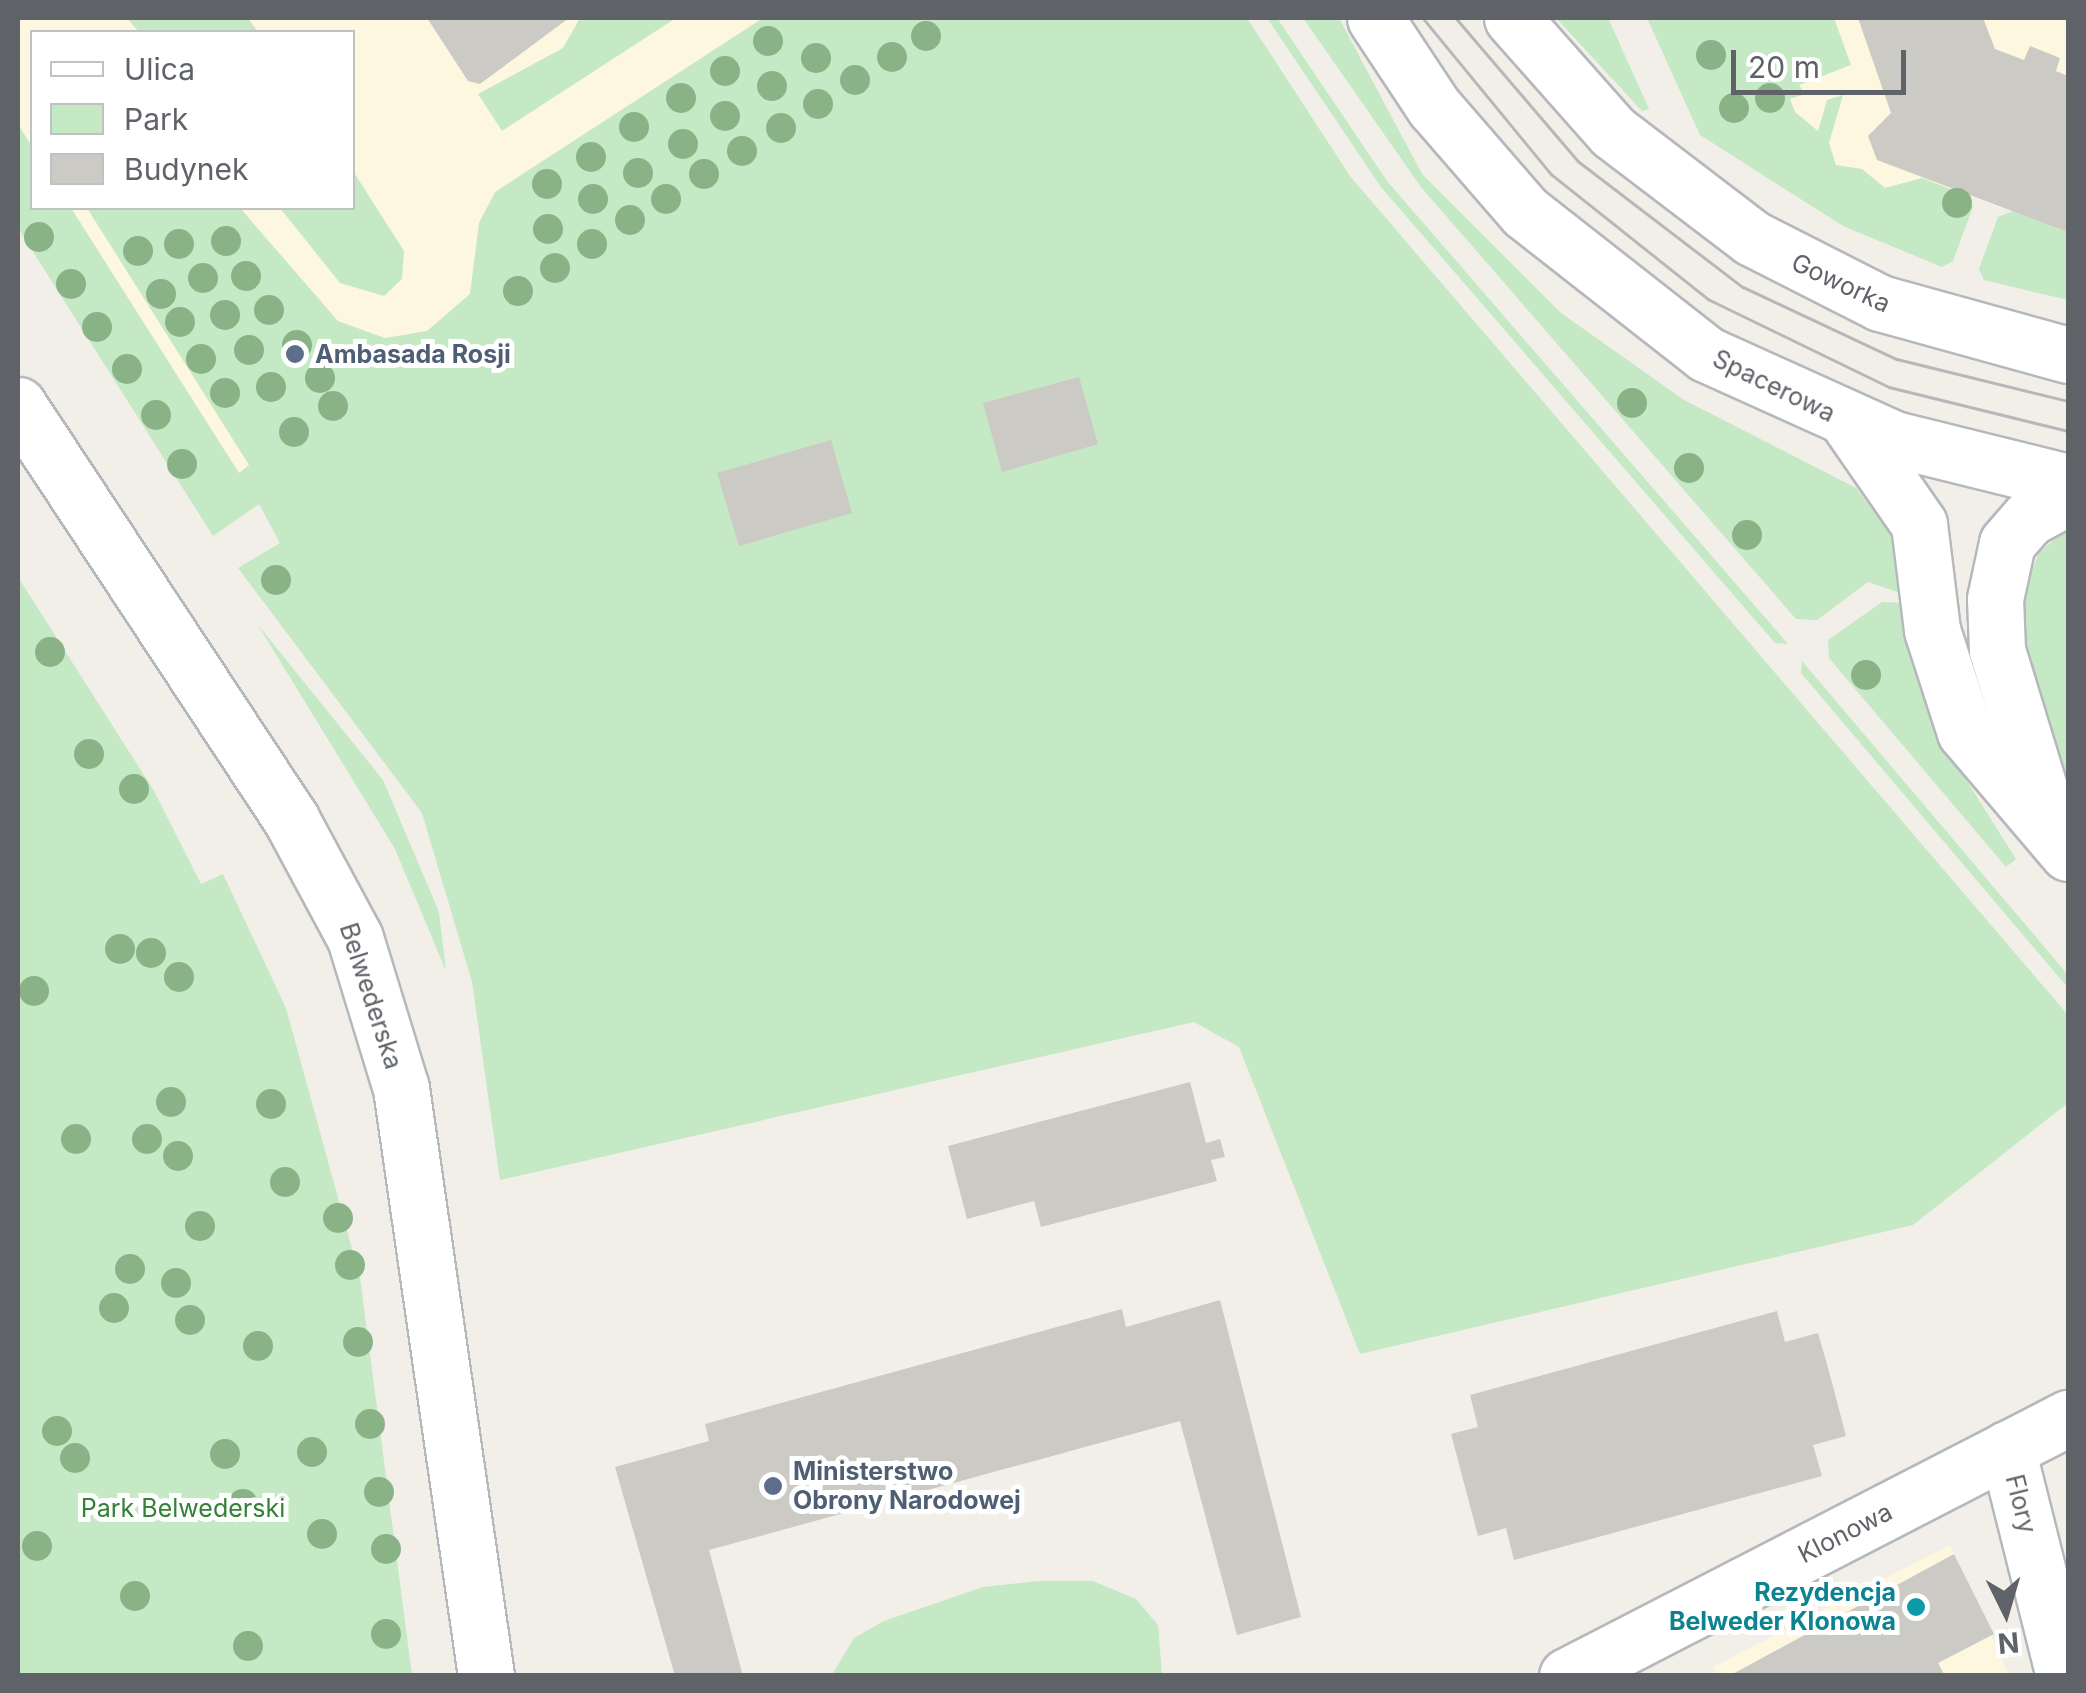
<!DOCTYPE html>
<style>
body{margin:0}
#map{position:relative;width:2086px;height:1693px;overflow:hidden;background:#f1efe8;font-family:Inter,sans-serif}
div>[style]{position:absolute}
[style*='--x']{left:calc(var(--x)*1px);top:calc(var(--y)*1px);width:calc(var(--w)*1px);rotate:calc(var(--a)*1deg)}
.commercial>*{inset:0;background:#fef7e0}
.green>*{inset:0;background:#c5e8c5}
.building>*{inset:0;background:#cccac5}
.roads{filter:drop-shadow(2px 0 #b5b8bc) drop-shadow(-2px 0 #b5b8bc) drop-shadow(0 2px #b5b8bc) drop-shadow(0 -2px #b5b8bc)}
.street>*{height:55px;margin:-27.5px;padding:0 27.5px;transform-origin:27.5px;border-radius:27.5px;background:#fff}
.secondary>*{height:55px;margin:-27.5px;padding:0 27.5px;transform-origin:27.5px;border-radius:27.5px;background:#fff}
.tram>*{height:2.5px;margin:-1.25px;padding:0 1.25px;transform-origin:1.25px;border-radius:1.25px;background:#b6b7b8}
.trees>*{width:30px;height:30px;margin:-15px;border-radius:50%;background:#89b387}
.dots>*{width:28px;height:28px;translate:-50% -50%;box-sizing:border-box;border:5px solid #fff;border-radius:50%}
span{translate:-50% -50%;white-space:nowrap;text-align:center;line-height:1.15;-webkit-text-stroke:10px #fff;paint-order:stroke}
.street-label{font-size:25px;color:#5f6368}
.service-label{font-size:25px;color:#4e5e75;font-weight:700}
.left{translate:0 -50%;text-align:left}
.park-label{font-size:25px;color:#348238}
.culture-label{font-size:25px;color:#0d838f;font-weight:700}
.right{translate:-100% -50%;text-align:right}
.frame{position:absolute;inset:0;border:20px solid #5f6368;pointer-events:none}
.legend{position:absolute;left:30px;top:30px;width:325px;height:180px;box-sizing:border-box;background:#fff;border:2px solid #bfc1c3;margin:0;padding:12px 18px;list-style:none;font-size:30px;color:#5f6368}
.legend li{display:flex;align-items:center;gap:20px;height:50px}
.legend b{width:50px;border:2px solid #bfc1c3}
.north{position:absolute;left:1956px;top:1563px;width:100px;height:100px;-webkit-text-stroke:8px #fff;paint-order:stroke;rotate:175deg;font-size:28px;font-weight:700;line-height:40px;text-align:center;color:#5f6368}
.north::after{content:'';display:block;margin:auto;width:35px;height:45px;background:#5f6368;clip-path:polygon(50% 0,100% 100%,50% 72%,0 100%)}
.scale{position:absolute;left:1731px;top:50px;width:175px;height:45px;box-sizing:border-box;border:5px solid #5f6368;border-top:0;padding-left:12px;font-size:30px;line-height:35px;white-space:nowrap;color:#5f6368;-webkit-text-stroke:8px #fff;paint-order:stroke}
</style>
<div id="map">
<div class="commercial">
<i style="clip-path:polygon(18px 18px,965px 18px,239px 473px,71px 208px,352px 208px,352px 32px,32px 32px,32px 147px,18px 124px)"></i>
<i style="clip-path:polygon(1739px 18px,2068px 18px,2068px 232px,1922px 178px,1894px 189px,1826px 172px)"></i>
<i style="clip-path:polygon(1950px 1545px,2009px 1675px,1717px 1676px,1713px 1667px)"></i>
</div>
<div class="green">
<i style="clip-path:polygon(127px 18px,248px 18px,258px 32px,139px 32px)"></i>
<i style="clip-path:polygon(580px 18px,676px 18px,502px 131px,478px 94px,563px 48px)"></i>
<i style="clip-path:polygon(763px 18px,1247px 18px,1350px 176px,2068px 1015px,2068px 1103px,1913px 1225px,1360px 1354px,1239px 1047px,1194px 1022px,500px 1180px,472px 982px,422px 813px,238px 568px,280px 543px,259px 504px,213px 536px,18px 228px,18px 124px,32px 147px,32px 208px,71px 208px,239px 473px,249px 465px,87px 208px,240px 208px,338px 321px,385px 338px,427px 331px,470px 294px,479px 223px,495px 192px)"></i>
<i style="clip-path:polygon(1267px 18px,1277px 18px,1387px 181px,1788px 644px,1775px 643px,1381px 187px)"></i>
<i style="clip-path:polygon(1303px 18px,1339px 18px,1422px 174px,1561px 313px,1684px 400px,1856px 488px,1892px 536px,1903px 594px,1868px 582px,1817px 620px,1796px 619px,1421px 187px)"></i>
<i style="clip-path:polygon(1556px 18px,1608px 18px,1649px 109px,1642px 111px)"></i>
<i style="clip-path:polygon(1647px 18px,1834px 18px,1851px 65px,1799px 85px,1805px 94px,1790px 99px,1795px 112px,1818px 131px,1827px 100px,1843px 95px,1829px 143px,1836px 165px,1862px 169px,1885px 188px,1922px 178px,1964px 194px,1973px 207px,1953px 261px,1942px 267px,1843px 226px,1700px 135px)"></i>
<i style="clip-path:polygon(353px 171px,404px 251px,402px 279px,384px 296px,340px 283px,280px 208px,352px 208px)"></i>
<i style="clip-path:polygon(2013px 211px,2068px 232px,2068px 300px,1984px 280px,1979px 269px,1998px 217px)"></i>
<i style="clip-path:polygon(2068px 528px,2068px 787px,2023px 648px,2021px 593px,2040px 552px)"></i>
<i style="clip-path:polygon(18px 577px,154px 791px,201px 884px,223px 874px,286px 1008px,360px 1278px,412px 1675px,18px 1675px)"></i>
<i style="clip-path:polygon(1882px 602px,1905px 603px,1938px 735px,2016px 859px,2006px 867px,1829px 658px,1828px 640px)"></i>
<i style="clip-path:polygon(258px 625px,383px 780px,439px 912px,446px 971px,395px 849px)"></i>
<i style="clip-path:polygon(1802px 661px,2068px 975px,2068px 988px,1801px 673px)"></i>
<i style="clip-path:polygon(1038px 1581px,1093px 1581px,1136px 1599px,1158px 1625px,1162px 1675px,832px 1675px,854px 1638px,884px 1621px,983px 1587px)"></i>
</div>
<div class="building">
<i style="clip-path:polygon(427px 18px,569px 18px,480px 84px,468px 81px)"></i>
<i style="clip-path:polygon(1858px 18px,1983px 18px,1995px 49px,2024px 60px,2030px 46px,2060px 58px,2056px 71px,2068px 76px,2068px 232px,1877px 160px,1868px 136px,1891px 113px)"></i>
<i style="clip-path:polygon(1079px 377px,1098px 444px,1002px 472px,983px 403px)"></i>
<i style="clip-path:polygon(831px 440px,852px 513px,739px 546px,717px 473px)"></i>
<i style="clip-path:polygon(1190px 1082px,1206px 1143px,1220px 1139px,1225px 1157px,1211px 1160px,1217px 1181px,1041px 1227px,1034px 1201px,967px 1219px,948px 1146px)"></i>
<i style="clip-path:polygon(1220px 1300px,1301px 1617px,1237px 1635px,1180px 1421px,709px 1550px,743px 1676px,675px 1676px,615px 1467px,709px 1441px,705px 1424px,1122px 1309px,1126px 1327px)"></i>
<i style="clip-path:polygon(1777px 1311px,1785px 1342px,1818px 1333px,1830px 1375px,1846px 1436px,1813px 1445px,1822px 1476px,1514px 1560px,1506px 1528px,1478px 1536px,1451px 1434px,1478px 1427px,1470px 1395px)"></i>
<i style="clip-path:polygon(1954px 1554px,1994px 1634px,1938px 1663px,1945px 1676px,1729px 1676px)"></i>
</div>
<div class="roads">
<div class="street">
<i style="--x:2007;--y:1449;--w:234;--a:75.9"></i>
<i style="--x:1567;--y:1676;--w:564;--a:-27.25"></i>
</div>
<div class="secondary">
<i style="--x:1375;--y:18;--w:107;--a:56.5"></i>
<i style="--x:1434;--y:107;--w:139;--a:49.1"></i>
<i style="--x:1525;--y:212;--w:230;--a:38.1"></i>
<i style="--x:1706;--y:354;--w:206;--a:24.3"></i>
<i style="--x:1894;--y:439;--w:179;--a:13.9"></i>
<i style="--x:1512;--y:18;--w:152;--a:48.5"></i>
<i style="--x:1613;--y:132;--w:175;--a:37.3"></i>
<i style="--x:1752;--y:238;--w:144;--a:26.9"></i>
<i style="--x:1880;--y:303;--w:195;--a:15.5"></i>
<i style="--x:18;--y:405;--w:498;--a:56.6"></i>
<i style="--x:292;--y:821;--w:133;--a:61.7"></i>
<i style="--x:355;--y:938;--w:157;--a:73"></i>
<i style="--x:401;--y:1088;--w:594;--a:81.77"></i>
<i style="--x:1849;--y:423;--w:123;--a:55.3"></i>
<i style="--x:1919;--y:524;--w:107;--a:83"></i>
<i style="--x:1932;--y:630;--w:107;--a:72.1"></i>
<i style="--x:1965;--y:732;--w:159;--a:49.6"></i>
<i style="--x:2048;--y:817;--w:175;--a:-107"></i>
<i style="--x:1997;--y:650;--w:51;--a:-92.2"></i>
<i style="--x:1995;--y:599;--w:57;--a:-77.9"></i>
<i style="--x:2007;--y:543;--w:33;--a:-49"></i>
<i style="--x:2029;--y:518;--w:44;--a:-28.3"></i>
</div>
</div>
<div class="tram">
<i style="--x:1423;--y:18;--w:202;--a:50.6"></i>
<i style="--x:1551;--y:174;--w:201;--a:38.5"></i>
<i style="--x:1708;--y:299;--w:201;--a:25.9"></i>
<i style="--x:1889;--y:387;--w:184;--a:13.8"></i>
<i style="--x:1456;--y:18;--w:188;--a:49.5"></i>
<i style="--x:1578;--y:161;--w:208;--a:37.4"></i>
<i style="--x:1743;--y:287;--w:170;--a:25.1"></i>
<i style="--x:1897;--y:359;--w:176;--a:13.8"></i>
</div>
<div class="trees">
<i style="left:926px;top:36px"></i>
<i style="left:768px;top:41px"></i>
<i style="left:1711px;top:55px"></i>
<i style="left:892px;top:57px"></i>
<i style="left:816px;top:58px"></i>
<i style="left:725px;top:71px"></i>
<i style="left:855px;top:80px"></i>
<i style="left:772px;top:86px"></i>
<i style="left:681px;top:98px"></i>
<i style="left:1770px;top:98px"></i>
<i style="left:818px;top:104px"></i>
<i style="left:1734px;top:108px"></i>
<i style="left:725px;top:116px"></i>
<i style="left:634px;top:127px"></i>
<i style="left:781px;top:128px"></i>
<i style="left:683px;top:144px"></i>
<i style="left:742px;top:151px"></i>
<i style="left:591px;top:157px"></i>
<i style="left:638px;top:173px"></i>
<i style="left:704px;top:174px"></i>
<i style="left:547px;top:184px"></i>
<i style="left:593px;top:199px"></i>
<i style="left:666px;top:199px"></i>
<i style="left:1957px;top:203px"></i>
<i style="left:630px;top:220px"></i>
<i style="left:548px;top:229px"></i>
<i style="left:39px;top:237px"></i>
<i style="left:226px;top:241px"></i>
<i style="left:179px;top:244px"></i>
<i style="left:592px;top:244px"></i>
<i style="left:138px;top:251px"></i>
<i style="left:555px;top:268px"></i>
<i style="left:246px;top:276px"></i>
<i style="left:203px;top:278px"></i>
<i style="left:71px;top:284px"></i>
<i style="left:518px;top:291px"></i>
<i style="left:161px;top:294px"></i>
<i style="left:269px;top:310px"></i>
<i style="left:225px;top:315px"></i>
<i style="left:180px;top:322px"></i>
<i style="left:97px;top:327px"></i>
<i style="left:297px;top:345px"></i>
<i style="left:249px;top:350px"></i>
<i style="left:201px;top:359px"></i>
<i style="left:127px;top:369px"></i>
<i style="left:320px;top:378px"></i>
<i style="left:271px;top:387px"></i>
<i style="left:225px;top:393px"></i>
<i style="left:1632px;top:403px"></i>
<i style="left:333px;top:406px"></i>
<i style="left:156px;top:415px"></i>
<i style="left:294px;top:432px"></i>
<i style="left:182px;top:464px"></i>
<i style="left:1689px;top:468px"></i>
<i style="left:1747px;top:535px"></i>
<i style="left:276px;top:580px"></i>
<i style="left:50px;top:652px"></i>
<i style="left:1866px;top:675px"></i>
<i style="left:89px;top:754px"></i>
<i style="left:134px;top:789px"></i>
<i style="left:120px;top:949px"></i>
<i style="left:151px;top:953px"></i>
<i style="left:179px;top:977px"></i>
<i style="left:34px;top:991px"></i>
<i style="left:171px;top:1102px"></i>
<i style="left:271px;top:1104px"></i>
<i style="left:76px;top:1139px"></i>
<i style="left:147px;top:1139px"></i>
<i style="left:178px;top:1156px"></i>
<i style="left:285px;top:1182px"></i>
<i style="left:338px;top:1218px"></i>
<i style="left:200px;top:1226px"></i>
<i style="left:350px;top:1265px"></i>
<i style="left:130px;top:1269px"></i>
<i style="left:176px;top:1283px"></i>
<i style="left:114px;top:1308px"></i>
<i style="left:190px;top:1320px"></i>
<i style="left:358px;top:1342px"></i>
<i style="left:258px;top:1346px"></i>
<i style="left:370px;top:1424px"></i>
<i style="left:57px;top:1431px"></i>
<i style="left:312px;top:1452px"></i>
<i style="left:225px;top:1454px"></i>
<i style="left:75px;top:1458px"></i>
<i style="left:379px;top:1492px"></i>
<i style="left:243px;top:1504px"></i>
<i style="left:322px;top:1534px"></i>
<i style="left:37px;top:1546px"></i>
<i style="left:386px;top:1549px"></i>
<i style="left:135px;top:1596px"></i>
<i style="left:386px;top:1634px"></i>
<i style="left:248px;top:1646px"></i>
</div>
<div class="dots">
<i style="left:295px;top:354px;background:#5c6f8a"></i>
<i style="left:773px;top:1486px;background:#5c6f8a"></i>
<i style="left:1916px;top:1607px;background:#0f9aa8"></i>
</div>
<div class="street-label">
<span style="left:1841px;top:283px;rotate:25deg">Goworka</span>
<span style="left:1774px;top:386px;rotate:26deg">Spacerowa</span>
<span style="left:371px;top:996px;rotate:72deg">Belwederska</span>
<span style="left:2021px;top:1504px;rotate:76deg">Flory</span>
<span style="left:1845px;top:1533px;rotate:-27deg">Klonowa</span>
</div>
<div class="service-label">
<span class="left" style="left:315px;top:354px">Ambasada Rosji</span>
<span class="left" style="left:793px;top:1486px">Ministerstwo<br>Obrony Narodowej</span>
</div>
<div class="park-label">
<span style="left:183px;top:1508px">Park Belwederski</span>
</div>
<div class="culture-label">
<span class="right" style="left:1896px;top:1607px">Rezydencja<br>Belweder Klonowa</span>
</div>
<div class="frame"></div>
<ul class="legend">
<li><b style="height:12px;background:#fff"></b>Ulica</li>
<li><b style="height:28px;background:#c5e8c5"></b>Park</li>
<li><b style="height:28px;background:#cccac5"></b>Budynek</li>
</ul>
<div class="north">N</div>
<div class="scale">20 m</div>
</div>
